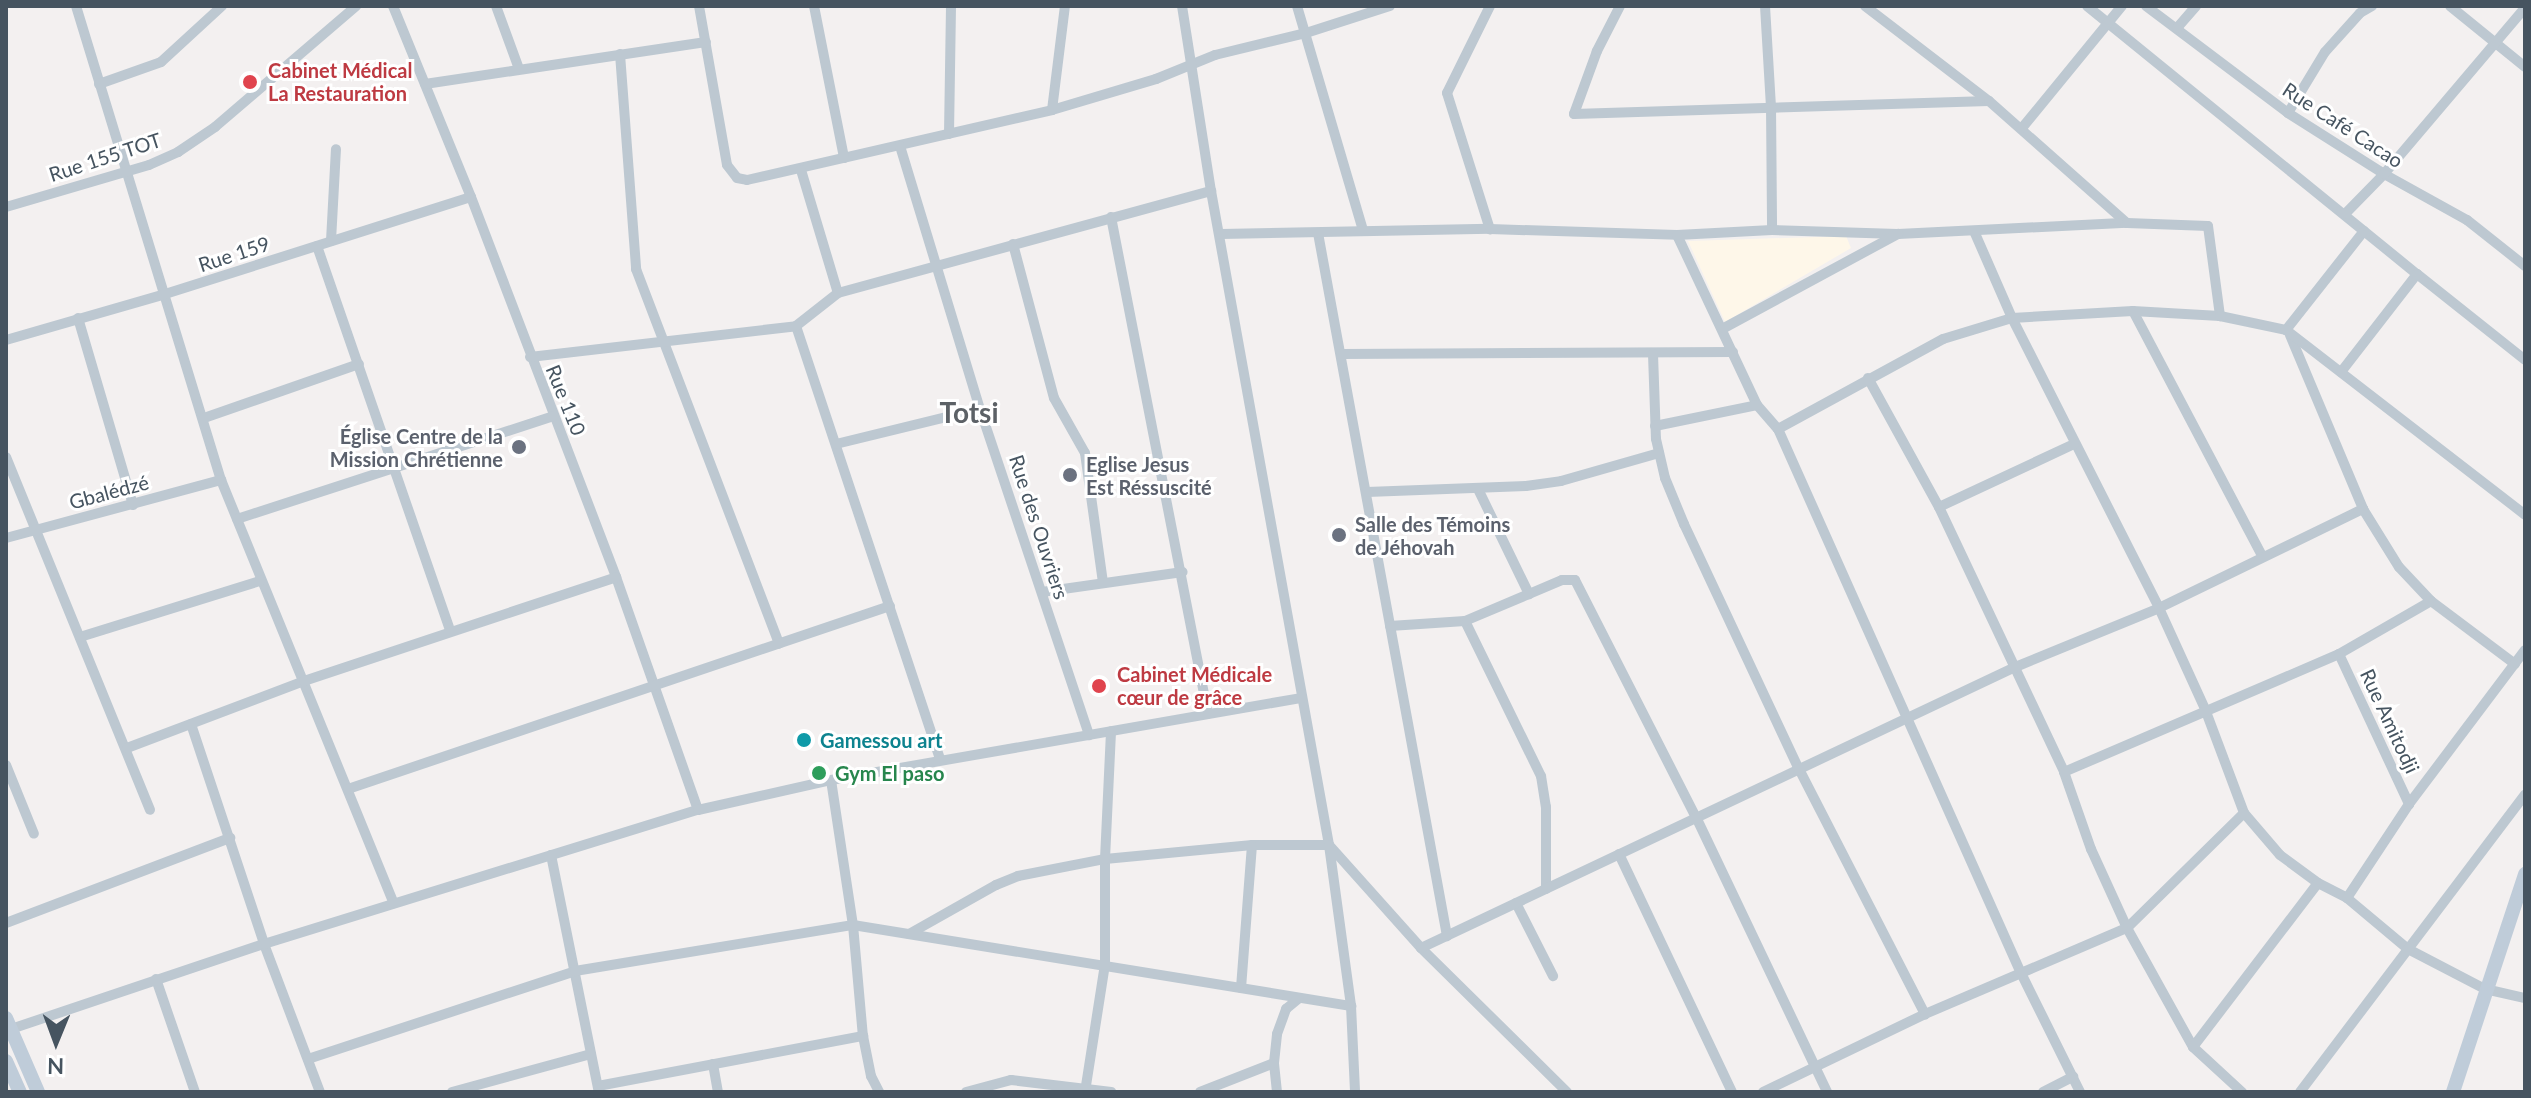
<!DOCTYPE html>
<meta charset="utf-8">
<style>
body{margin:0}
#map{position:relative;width:2531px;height:1098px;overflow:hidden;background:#f3f0f0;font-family:Lato,sans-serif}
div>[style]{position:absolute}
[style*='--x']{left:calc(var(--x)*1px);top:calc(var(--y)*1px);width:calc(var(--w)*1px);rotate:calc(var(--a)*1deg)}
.commercial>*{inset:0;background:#fef7e9}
.street>*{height:10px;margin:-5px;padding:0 5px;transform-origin:5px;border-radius:5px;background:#bdc8d1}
.secondary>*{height:14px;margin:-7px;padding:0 7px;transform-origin:7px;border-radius:7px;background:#bfccd9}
.dots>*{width:22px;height:22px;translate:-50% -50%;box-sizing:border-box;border:4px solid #fff;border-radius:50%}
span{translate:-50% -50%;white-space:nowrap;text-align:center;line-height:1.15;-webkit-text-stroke:6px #fff;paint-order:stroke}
.health-label{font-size:20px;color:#be3a42;font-weight:700}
.left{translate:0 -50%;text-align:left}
.street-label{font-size:20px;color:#465460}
.worship-label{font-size:20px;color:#5b616d;font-weight:700}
.right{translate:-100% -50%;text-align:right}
.culture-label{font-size:20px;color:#0d838f;font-weight:700}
.leisure-label{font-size:20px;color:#27864d;font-weight:700}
.district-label{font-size:28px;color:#5c6166;font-weight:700}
.frame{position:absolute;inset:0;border:8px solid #465460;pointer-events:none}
.north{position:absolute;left:16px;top:1002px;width:80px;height:80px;-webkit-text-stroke:6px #fff;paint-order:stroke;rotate:181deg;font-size:22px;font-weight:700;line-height:32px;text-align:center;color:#465460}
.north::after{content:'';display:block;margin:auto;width:28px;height:36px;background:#465460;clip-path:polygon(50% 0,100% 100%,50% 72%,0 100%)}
</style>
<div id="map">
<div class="commercial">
<i style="clip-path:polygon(1846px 236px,1851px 248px,1725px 322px,1688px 241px)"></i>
</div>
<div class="street">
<i style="--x:76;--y:6;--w:496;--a:73"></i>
<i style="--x:221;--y:480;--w:457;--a:67.8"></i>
<i style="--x:393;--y:6;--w:206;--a:67.8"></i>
<i style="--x:471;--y:197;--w:407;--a:69.1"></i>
<i style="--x:616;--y:577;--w:247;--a:70.6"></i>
<i style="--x:496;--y:6;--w:67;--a:69.9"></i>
<i style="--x:699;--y:6;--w:161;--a:80"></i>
<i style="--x:727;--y:165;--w:16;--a:52"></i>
<i style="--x:737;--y:178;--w:10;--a:11"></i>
<i style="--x:747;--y:180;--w:313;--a:-12.9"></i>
<i style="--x:1052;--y:110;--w:109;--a:-16.6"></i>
<i style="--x:1156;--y:79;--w:64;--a:-22.1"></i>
<i style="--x:1215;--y:55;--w:94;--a:-13.6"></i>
<i style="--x:1306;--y:33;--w:88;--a:-17.8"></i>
<i style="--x:814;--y:6;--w:155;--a:78.8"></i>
<i style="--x:1182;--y:6;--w:187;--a:81.1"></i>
<i style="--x:1211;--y:191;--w:665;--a:79.77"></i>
<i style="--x:1329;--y:845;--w:162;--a:82.2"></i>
<i style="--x:1351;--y:1006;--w:86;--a:87.3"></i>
<i style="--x:1297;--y:6;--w:234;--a:73.6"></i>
<i style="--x:1490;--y:6;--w:97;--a:116.3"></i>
<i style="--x:1447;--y:93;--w:143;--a:72.5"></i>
<i style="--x:1620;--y:6;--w:51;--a:117.1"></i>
<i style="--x:1597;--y:51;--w:67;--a:110.1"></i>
<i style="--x:1574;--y:114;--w:415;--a:-1.8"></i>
<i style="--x:1765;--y:6;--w:100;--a:86.6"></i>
<i style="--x:1771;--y:106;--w:124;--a:89.5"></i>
<i style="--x:1865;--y:6;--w:156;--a:37.5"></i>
<i style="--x:1989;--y:101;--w:184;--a:41.5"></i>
<i style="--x:2087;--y:6;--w:425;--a:39.1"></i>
<i style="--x:2146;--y:6;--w:178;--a:37"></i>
<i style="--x:2288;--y:113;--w:114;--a:32.4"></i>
<i style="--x:2384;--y:174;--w:95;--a:29"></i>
<i style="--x:2467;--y:220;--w:74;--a:38.4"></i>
<i style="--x:2450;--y:6;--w:97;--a:39.1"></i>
<i style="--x:2177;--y:28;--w:29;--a:-49"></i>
<i style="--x:620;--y:54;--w:216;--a:85.7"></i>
<i style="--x:636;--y:269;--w:401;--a:69.1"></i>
<i style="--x:99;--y:84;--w:66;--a:-19.5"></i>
<i style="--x:161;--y:62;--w:83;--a:-42.6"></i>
<i style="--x:425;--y:84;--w:284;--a:-8.5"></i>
<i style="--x:1052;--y:110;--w:105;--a:-82.9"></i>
<i style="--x:2288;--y:113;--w:71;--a:-58.8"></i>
<i style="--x:2325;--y:52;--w:52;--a:-48.1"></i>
<i style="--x:2360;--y:13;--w:14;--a:-30"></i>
<i style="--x:2022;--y:128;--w:158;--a:-50.7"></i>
<i style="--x:949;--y:134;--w:128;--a:-89.1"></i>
<i style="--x:900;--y:146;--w:275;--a:73.1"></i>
<i style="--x:980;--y:409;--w:344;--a:71.5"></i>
<i style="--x:801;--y:170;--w:128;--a:73.3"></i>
<i style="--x:6;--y:207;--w:149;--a:-16.4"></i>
<i style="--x:149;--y:165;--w:32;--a:-24"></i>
<i style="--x:178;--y:152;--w:45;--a:-34"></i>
<i style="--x:215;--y:127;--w:186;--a:-40.6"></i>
<i style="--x:2345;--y:214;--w:56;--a:-45.7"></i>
<i style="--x:2384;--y:174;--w:218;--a:-49.7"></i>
<i style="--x:1111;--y:217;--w:506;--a:78.96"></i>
<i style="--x:1974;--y:231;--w:95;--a:66.4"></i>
<i style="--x:2012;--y:318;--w:325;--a:63.1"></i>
<i style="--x:2159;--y:608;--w:111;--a:65.5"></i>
<i style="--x:2205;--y:709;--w:111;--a:69.4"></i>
<i style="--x:2244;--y:813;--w:55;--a:49.4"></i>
<i style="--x:2280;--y:855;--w:47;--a:36.4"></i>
<i style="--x:2318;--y:883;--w:33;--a:27"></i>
<i style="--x:2347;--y:898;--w:80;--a:39.9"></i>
<i style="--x:2408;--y:949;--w:87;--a:27.5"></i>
<i style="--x:2485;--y:989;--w:41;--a:12.7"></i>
<i style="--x:1318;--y:233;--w:715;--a:79.6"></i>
<i style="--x:1221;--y:234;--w:269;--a:-1.1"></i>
<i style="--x:1490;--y:229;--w:187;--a:1.8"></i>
<i style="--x:1677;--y:235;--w:95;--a:-3"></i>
<i style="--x:1772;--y:230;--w:126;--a:1.8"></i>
<i style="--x:1898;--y:234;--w:229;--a:-2.8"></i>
<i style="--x:2127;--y:223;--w:81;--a:2.1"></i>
<i style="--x:2208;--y:226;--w:91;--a:82.4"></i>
<i style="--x:1677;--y:235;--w:188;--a:64.8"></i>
<i style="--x:1757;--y:405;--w:32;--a:49"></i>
<i style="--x:1778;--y:429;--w:594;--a:65.94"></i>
<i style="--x:2020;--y:971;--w:135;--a:63.6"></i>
<i style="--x:331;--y:241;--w:92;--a:-86.9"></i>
<i style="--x:1013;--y:244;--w:159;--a:75.1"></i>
<i style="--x:1054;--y:398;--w:63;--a:60.6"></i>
<i style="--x:1085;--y:453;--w:131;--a:82.1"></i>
<i style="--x:317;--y:246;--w:406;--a:70.9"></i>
<i style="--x:2133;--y:311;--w:277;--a:62.2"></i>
<i style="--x:78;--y:318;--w:195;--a:73.6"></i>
<i style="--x:796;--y:326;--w:457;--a:71.6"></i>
<i style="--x:1724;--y:328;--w:198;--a:-28.4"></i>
<i style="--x:2286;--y:330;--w:126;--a:-51.8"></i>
<i style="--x:2290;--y:335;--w:189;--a:67.2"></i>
<i style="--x:2363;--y:509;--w:68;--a:58.2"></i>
<i style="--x:2399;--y:567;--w:47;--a:46.7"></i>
<i style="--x:2431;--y:601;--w:105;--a:36.9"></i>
<i style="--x:6;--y:340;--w:162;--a:-16.1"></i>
<i style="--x:162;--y:295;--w:324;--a:-17.6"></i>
<i style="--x:1341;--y:354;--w:392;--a:-0.3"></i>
<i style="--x:1653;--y:354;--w:85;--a:88"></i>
<i style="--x:1656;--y:439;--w:40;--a:77"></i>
<i style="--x:1665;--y:478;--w:50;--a:67.6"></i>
<i style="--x:1684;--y:524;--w:271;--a:64.9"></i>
<i style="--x:1799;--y:769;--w:276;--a:62.8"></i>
<i style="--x:530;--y:357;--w:268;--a:-6.6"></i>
<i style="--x:796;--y:326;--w:53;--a:-38.2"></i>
<i style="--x:838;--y:293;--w:387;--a:-15.3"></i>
<i style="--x:2341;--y:372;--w:124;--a:-52.2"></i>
<i style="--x:2417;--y:274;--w:138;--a:38.5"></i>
<i style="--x:1868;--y:378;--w:147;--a:61.2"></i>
<i style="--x:1939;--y:507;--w:293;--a:64.7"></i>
<i style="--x:2064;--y:772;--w:82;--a:70.7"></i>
<i style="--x:2091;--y:849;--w:87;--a:65.5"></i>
<i style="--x:2127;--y:928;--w:136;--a:61"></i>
<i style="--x:2193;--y:1047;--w:67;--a:42.6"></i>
<i style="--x:204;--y:418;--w:164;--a:-19.2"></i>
<i style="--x:1655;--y:426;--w:104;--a:-11.6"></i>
<i style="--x:1778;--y:429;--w:188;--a:-28.6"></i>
<i style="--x:1943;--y:339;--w:72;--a:-16.9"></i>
<i style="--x:2012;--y:318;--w:121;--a:-3.3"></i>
<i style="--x:2133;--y:311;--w:87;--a:3.3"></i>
<i style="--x:2220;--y:316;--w:67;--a:12"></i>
<i style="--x:2286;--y:330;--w:302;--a:37.7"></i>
<i style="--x:836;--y:444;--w:148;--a:-13.7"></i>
<i style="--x:6;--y:457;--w:381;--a:67.8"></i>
<i style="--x:1478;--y:489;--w:117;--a:64.1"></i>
<i style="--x:1367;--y:492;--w:159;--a:-2.2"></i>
<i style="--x:1526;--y:486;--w:35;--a:-8"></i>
<i style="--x:1561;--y:481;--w:102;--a:-15.9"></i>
<i style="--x:1939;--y:507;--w:149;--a:-25"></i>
<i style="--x:237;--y:519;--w:333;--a:-18"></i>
<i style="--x:6;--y:538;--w:223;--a:-15.1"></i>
<i style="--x:1042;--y:592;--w:142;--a:-8.1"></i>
<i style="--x:1465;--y:621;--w:173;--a:63.9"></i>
<i style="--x:1541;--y:776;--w:31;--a:81"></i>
<i style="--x:1546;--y:807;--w:82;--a:90"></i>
<i style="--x:1390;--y:626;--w:75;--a:-3.8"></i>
<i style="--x:1465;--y:621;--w:105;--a:-22.9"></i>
<i style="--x:1562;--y:580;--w:13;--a:0"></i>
<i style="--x:1575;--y:580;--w:266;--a:63"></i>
<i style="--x:1696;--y:817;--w:305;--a:64.5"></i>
<i style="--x:80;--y:637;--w:189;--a:-17.3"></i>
<i style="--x:2339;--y:654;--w:166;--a:65"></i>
<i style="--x:191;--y:724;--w:232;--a:71.6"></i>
<i style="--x:264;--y:944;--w:158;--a:69.3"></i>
<i style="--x:127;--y:748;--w:189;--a:-20.7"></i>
<i style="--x:304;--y:681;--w:329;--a:-18.4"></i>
<i style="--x:6;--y:765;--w:74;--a:67.9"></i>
<i style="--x:2064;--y:772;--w:299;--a:-23.2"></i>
<i style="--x:2339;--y:654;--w:106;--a:-29.9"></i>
<i style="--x:831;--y:780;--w:147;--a:81.4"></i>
<i style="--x:853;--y:925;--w:111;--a:84.9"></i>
<i style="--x:863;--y:1036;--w:41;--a:78.7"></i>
<i style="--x:871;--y:1076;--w:18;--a:63"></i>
<i style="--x:348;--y:789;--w:572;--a:-18.66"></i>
<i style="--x:1619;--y:854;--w:263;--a:64.6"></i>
<i style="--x:551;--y:855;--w:242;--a:78.6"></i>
<i style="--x:2347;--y:898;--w:113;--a:-56.6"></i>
<i style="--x:2409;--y:804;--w:193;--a:-53"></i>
<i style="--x:1516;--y:903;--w:82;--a:63.1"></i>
<i style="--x:6;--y:923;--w:240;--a:-20.8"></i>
<i style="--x:909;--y:934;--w:100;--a:-29.4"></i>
<i style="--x:996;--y:885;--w:24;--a:-22"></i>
<i style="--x:1018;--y:876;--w:89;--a:-11.1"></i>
<i style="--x:1105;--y:859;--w:148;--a:-5.4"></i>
<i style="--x:1252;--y:845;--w:77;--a:0"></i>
<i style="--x:1329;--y:845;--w:138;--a:48.2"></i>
<i style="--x:1421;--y:948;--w:205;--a:44.6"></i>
<i style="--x:1421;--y:948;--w:655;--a:-25.31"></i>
<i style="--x:2013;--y:668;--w:158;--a:-22.3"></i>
<i style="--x:2159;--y:608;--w:227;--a:-25.9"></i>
<i style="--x:156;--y:979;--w:120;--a:71"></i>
<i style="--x:1241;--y:988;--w:143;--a:-85.6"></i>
<i style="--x:11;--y:1029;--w:267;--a:-18.6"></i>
<i style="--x:264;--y:944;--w:454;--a:-17.2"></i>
<i style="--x:698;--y:810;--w:136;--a:-12.7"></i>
<i style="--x:831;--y:780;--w:478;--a:-9.9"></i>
<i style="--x:2193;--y:1047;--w:206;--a:-52.7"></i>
<i style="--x:308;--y:1059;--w:281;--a:-18.2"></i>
<i style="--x:575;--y:971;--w:282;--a:-9.4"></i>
<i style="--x:853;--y:925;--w:505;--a:9.24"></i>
<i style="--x:713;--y:1064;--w:28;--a:80"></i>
<i style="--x:598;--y:1086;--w:270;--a:-10.7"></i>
<i style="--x:452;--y:1092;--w:144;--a:-15.3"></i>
<i style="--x:966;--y:1092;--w:47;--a:-14.9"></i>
<i style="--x:1011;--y:1080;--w:101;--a:6.8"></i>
<i style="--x:1085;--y:1092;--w:129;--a:-81.1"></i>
<i style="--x:1105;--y:965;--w:106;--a:-90"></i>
<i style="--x:1105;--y:859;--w:128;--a:-87.3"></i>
<i style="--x:1200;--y:1092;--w:79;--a:-21.4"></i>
<i style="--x:1277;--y:1092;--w:29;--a:-96"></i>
<i style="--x:1274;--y:1063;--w:29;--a:-84"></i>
<i style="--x:1277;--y:1034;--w:27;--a:-70"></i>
<i style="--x:1286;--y:1009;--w:17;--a:-40"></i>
<i style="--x:1763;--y:1092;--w:180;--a:-25.7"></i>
<i style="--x:1925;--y:1014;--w:220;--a:-23.1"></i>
<i style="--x:2127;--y:928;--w:164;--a:-44.5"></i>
<i style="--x:2043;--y:1092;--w:34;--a:-27"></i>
<i style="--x:2300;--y:1092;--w:373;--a:-52.9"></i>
</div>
<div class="secondary">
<i style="--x:6;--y:1018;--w:81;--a:66.6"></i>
<i style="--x:6;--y:1061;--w:34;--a:66"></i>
<i style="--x:2453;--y:1092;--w:230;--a:-71.7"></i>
</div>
<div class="dots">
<i style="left:250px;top:82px;background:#e0444e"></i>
<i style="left:519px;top:447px;background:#6b7280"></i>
<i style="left:1070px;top:475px;background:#6b7280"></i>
<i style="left:1339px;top:535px;background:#6b7280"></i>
<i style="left:1099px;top:686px;background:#e0444e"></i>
<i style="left:804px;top:740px;background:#0f9aa8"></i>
<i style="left:819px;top:773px;background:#2e9e5b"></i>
</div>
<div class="health-label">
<span class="left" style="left:268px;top:82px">Cabinet Médical<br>La Restauration</span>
<span class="left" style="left:1117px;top:686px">Cabinet Médicale<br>cœur de grâce</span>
</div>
<div class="street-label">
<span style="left:2343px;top:125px;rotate:33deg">Rue Café Cacao</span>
<span style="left:105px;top:157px;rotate:-18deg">Rue 155 TOT</span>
<span style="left:234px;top:254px;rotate:-18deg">Rue 159</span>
<span style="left:566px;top:400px;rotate:68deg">Rue 110</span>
<span style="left:109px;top:492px;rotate:-15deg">Gbalédzé</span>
<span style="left:1039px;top:527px;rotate:72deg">Rue des Ouvriers</span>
<span style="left:2390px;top:721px;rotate:65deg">Rue Amitodji</span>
</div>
<div class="worship-label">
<span class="right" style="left:503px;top:448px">Église Centre de la<br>Mission Chrétienne</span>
<span class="left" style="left:1086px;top:476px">Eglise Jesus<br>Est Réssuscité</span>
<span class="left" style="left:1355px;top:536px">Salle des Témoins<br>de Jéhovah</span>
</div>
<div class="culture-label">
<span class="left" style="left:820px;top:740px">Gamessou art</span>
</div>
<div class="leisure-label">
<span class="left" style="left:835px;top:773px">Gym El paso</span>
</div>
<div class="district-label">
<span style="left:969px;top:412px">Totsi</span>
</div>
<div class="frame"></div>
<div class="north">N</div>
</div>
